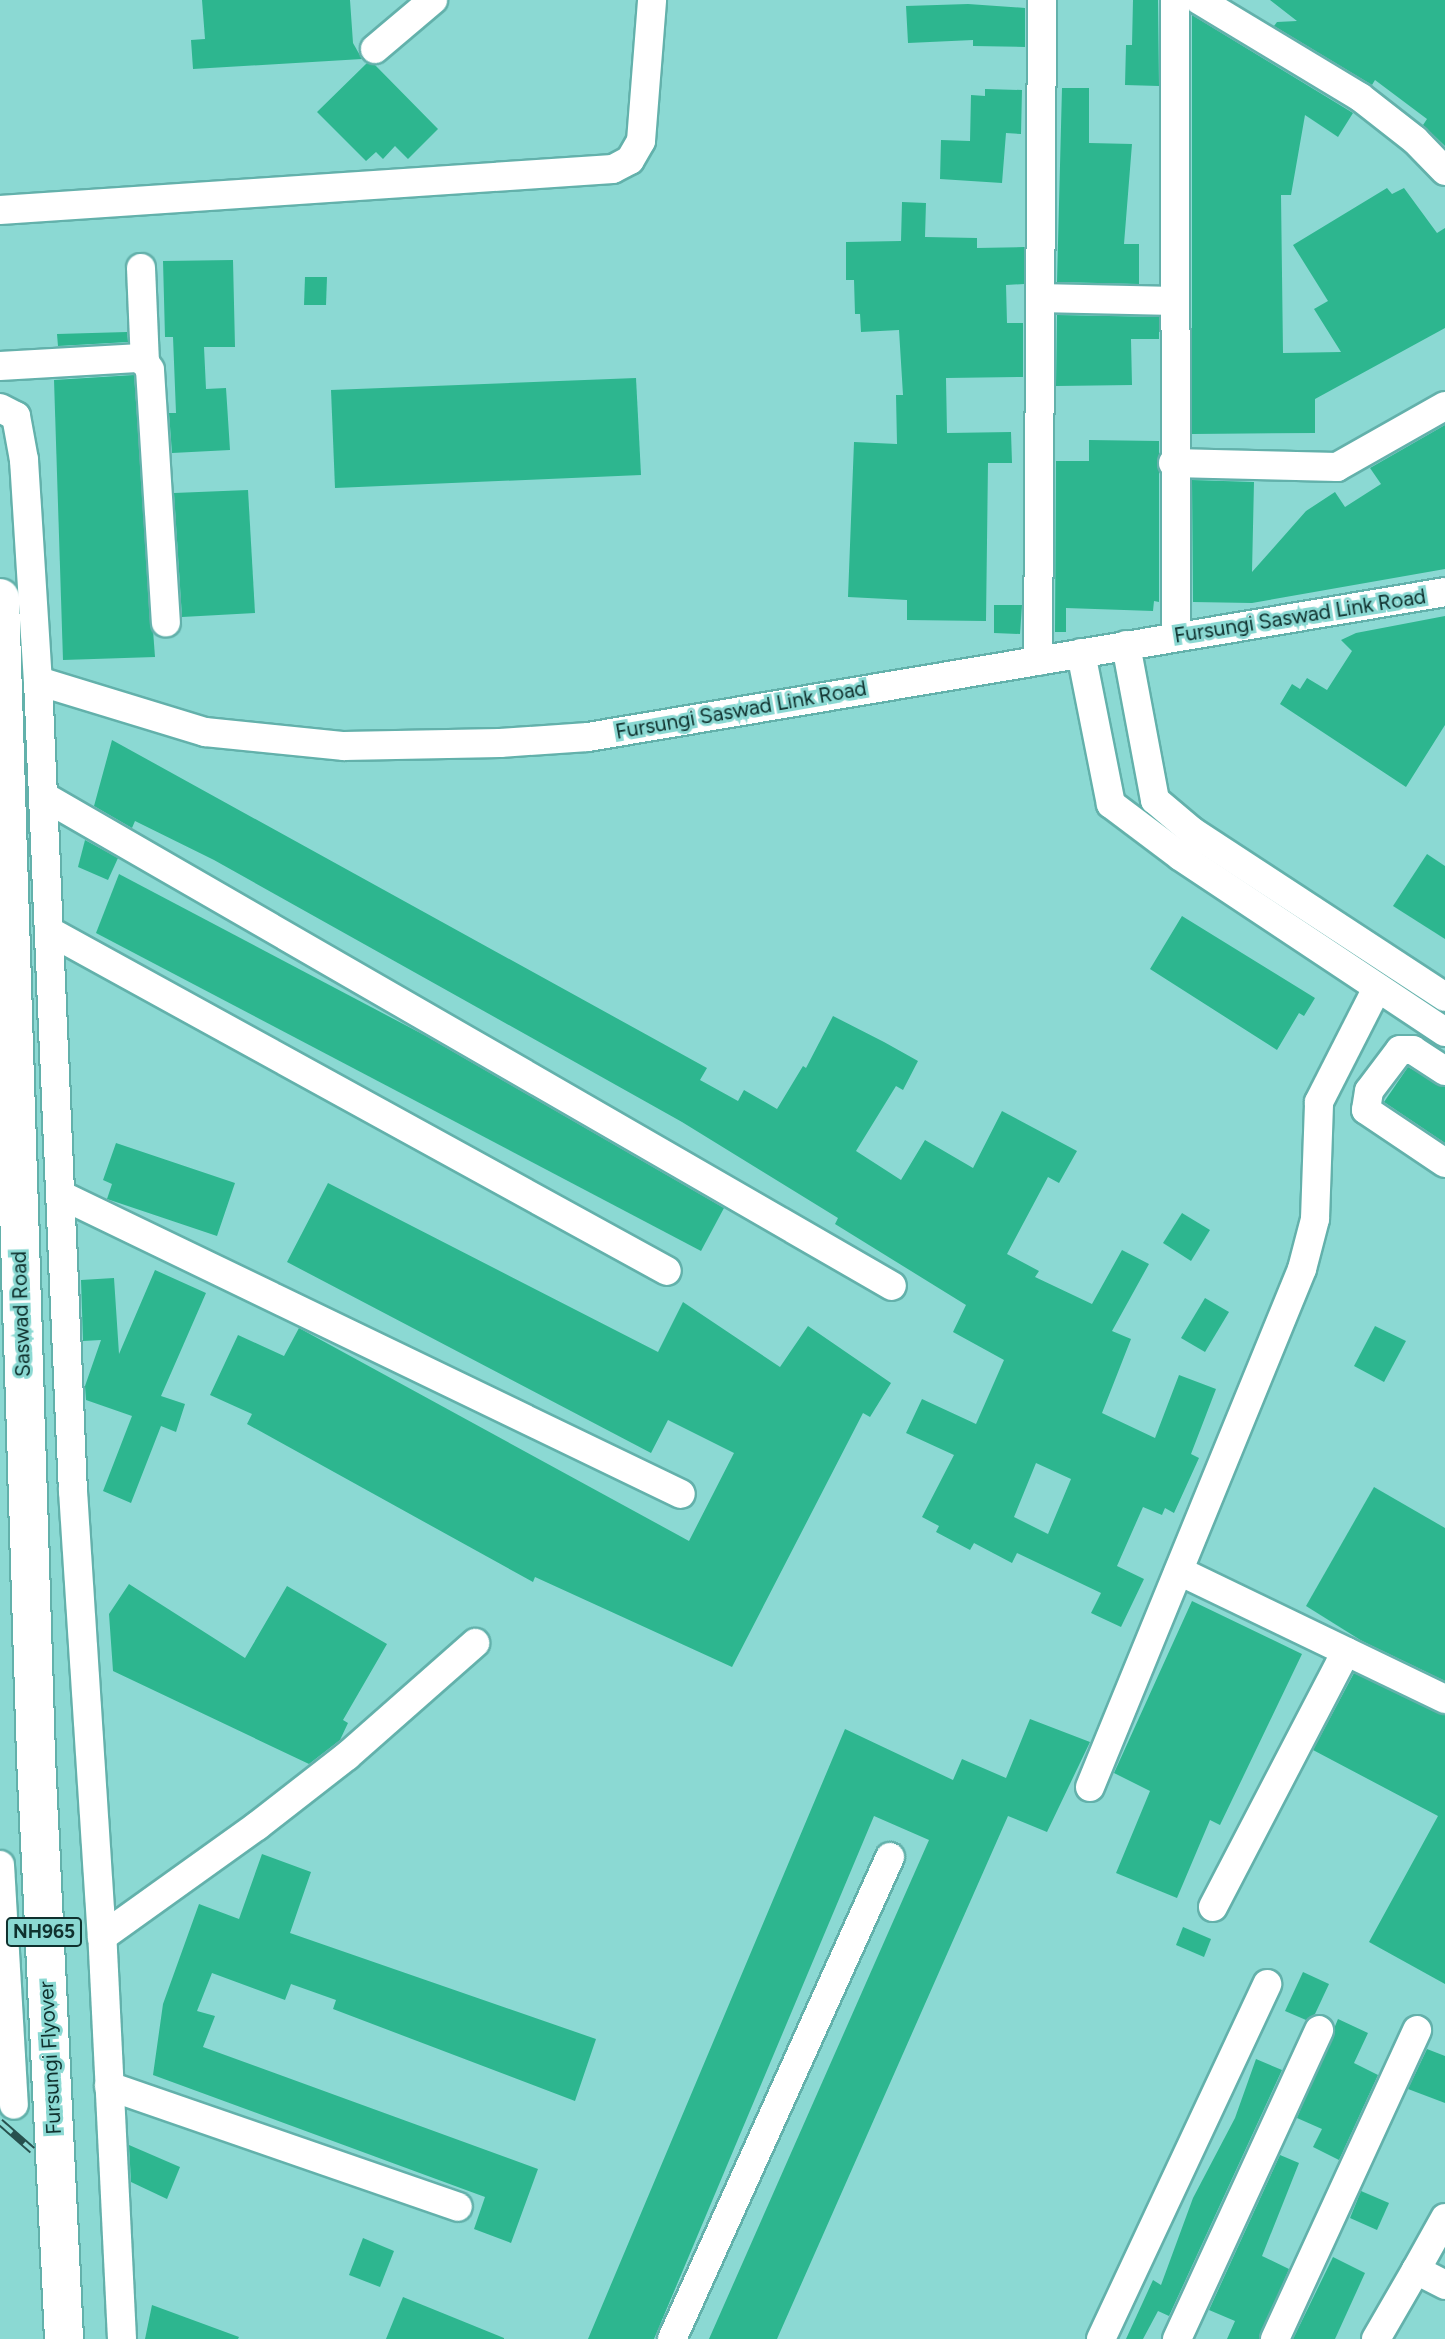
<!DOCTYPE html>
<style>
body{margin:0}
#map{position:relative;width:1445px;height:2339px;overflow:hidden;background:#8bd9d3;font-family:Figtree,sans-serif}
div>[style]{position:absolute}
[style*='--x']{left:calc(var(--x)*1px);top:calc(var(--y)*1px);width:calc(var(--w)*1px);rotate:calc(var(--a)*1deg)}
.building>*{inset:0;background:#2db68f}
.roads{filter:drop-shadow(2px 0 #63b1ab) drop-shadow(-2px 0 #63b1ab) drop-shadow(0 2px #63b1ab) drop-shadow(0 -2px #63b1ab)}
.minor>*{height:28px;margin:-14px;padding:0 14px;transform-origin:14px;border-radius:14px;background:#fff}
.highway>*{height:38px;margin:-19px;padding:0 19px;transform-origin:19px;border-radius:19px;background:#fff}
.rail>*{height:8px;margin-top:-4px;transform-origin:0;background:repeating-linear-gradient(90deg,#8bd9d3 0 16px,#27514e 0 32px);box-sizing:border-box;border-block:2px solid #27514e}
span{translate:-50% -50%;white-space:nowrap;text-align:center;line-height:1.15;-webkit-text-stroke:6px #8bd9d3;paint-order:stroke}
.shield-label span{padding:2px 5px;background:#8bd9d3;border:2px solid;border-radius:5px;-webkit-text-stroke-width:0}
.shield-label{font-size:19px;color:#0f312e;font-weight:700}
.street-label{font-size:21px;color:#0f312e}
</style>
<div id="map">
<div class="building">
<i style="clip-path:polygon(202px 0,350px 0,353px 43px,362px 59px,193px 69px,191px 40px,205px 39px)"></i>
<i style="clip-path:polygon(1133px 0,1158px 0,1159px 86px,1125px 85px,1126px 45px,1132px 45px)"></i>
<i style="clip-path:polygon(1270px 0,1445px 0,1445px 146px,1423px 125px,1427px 119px,1375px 80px,1372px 85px,1274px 26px,1277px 22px,1297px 21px)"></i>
<i style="clip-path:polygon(968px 4px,1025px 8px,1025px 47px,973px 46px,973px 40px,908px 43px,906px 6px)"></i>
<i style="clip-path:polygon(1192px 15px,1353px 113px,1338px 137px,1305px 115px,1291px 195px,1281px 195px,1283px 353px,1341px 352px,1314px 309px,1328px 301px,1293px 245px,1387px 188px,1392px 194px,1404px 188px,1437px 233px,1445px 228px,1445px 328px,1315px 399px,1315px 433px,1192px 434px)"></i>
<i style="clip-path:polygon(367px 63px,375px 65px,438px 129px,408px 159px,395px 146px,383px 159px,376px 152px,366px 161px,317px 112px)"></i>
<i style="clip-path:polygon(1062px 88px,1089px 88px,1089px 143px,1132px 144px,1124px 244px,1139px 244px,1139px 284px,1057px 282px)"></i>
<i style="clip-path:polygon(985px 89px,1022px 90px,1021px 134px,1006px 133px,1002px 183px,940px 179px,941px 140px,970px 141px,971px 95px,985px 96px)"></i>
<i style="clip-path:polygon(902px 202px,926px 203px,925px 237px,977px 238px,977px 248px,1024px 247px,1024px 284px,1006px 285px,1007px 323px,1023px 323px,1023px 377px,946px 378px,947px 433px,1011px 432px,1012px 463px,988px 463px,986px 621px,907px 620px,907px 600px,848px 597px,854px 442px,897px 444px,896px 395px,903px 395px,899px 330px,861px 332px,860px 314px,855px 314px,854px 280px,846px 280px,846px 242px,901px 241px)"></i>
<i style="clip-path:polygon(233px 260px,235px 347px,204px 347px,206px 389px,226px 388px,230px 450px,172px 453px,169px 413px,176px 413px,173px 337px,165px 337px,163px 261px)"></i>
<i style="clip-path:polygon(305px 277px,327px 277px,326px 305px,304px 305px)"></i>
<i style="clip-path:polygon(1057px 315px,1159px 317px,1159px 339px,1131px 339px,1132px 385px,1056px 386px)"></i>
<i style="clip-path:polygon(127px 332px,128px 342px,58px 346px,57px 334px)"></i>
<i style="clip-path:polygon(134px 375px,155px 657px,63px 660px,54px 380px)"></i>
<i style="clip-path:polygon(636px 378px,641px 475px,335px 488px,331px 390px)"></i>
<i style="clip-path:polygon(1445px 425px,1445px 569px,1252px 603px,1193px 602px,1192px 480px,1254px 482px,1252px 572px,1306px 511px,1335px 492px,1345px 507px,1381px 484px,1370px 468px)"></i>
<i style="clip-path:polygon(1089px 440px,1159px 441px,1159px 602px,1154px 601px,1153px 611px,1066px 608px,1066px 632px,1055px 632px,1056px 461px,1089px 461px)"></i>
<i style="clip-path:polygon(248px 490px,255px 613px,182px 617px,174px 493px)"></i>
<i style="clip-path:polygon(994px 605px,1022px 605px,1020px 634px,994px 633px)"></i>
<i style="clip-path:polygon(1445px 616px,1445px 725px,1406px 787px,1280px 704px,1292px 684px,1300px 689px,1307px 678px,1327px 690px,1352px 651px,1341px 640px,1356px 633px)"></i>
<i style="clip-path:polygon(evenodd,112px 740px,707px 1068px,700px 1080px,738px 1101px,744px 1090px,777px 1109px,803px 1066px,806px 1068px,833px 1016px,884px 1042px,918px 1061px,903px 1090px,896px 1086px,856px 1151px,901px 1180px,925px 1140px,973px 1168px,1002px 1111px,1077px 1151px,1059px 1183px,1048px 1177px,1007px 1254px,1039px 1271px,1035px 1277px,1092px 1304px,1122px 1250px,1149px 1264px,1112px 1331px,1131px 1339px,1102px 1413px,1155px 1438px,1179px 1375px,1216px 1389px,1191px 1454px,1199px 1458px,1174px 1513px,1165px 1508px,1162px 1515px,1143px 1507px,1117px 1566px,1144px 1579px,1121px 1627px,1091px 1613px,1101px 1593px,1017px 1553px,1012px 1563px,974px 1543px,970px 1550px,936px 1532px,939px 1526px,922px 1517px,954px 1455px,906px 1433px,922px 1399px,976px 1424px,1004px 1360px,953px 1332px,966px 1305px,835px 1224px,838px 1218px,682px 1122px,214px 860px,135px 821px,132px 828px,94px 806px,112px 740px,1036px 1463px,1071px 1479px,1048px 1534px,1014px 1517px,1036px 1463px)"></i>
<i style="clip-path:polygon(85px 840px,118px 858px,108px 880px,78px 867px)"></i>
<i style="clip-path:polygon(1427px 854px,1445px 866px,1445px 939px,1393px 906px)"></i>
<i style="clip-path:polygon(119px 874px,426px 1036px,724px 1208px,701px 1251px,96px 933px)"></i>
<i style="clip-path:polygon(1182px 916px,1315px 998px,1304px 1016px,1299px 1013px,1277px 1050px,1150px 969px)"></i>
<i style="clip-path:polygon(1408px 1067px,1445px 1087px,1445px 1143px,1384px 1102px)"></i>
<i style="clip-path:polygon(116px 1143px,235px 1183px,217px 1236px,107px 1199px,112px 1184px,103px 1180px)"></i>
<i style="clip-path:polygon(328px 1183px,658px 1352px,683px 1302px,780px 1367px,808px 1326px,891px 1383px,870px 1417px,863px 1413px,732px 1667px,535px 1577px,533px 1582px,247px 1424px,252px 1414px,210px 1395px,238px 1335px,284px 1356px,299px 1328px,689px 1541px,734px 1453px,668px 1420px,651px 1453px,287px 1262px)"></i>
<i style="clip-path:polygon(1182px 1213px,1210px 1230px,1191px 1261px,1163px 1243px)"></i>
<i style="clip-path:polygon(155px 1270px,206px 1293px,161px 1396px,185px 1404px,176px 1432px,161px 1426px,131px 1503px,103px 1491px,132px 1416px,86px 1400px,85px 1386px,101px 1340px,83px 1341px,81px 1280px,114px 1278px,119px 1354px)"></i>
<i style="clip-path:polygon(1205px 1298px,1229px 1312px,1205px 1352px,1181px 1338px)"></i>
<i style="clip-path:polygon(1375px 1326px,1406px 1341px,1384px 1382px,1354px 1366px)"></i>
<i style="clip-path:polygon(1374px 1487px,1445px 1528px,1445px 1681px,1362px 1641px,1306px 1606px)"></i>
<i style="clip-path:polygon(129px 1584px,245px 1658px,287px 1586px,387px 1644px,343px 1720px,348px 1723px,340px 1740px,309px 1764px,113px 1671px,109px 1614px)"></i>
<i style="clip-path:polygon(1192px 1601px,1302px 1654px,1220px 1825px,1210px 1820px,1177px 1898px,1116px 1873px,1150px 1791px,1114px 1773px)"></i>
<i style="clip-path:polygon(1354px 1673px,1445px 1715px,1445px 1984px,1369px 1942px,1438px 1816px,1313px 1750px)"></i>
<i style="clip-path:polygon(1030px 1719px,1090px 1742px,1047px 1832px,1008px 1816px,777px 2339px,709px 2339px,929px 1840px,874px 1816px,654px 2339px,588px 2339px,845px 1729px,953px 1780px,962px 1759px,1006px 1778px)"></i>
<i style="clip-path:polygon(262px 1854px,311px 1872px,290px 1933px,596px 2039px,575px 2101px,333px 2009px,336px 2000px,291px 1984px,285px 2000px,212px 1973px,197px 2011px,215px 2016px,203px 2047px,538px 2169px,511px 2243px,474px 2229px,485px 2197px,153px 2075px,163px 2004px,199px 1904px,239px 1919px)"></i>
<i style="clip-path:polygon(1183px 1927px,1211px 1939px,1204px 1957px,1176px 1945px)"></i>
<i style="clip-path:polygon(1303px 1972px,1329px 1984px,1315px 2014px,1306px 2020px,1285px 2011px)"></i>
<i style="clip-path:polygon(1338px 2019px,1368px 2033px,1354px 2063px,1378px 2075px,1339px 2160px,1313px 2147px,1322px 2129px,1297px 2118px)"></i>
<i style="clip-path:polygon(1427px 2049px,1445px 2056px,1445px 2103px,1408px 2089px)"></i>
<i style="clip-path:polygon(1256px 2059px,1282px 2070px,1169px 2316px,1158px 2311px,1143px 2339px,1126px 2339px,1153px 2280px,1161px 2285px,1193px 2198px,1235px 2118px)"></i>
<i style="clip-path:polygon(129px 2145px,180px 2167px,167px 2199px,131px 2182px)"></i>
<i style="clip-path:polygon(1280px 2155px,1299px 2163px,1262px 2256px,1289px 2269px,1259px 2339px,1227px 2339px,1235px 2321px,1209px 2310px)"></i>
<i style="clip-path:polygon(1361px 2191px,1389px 2203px,1377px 2230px,1350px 2218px)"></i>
<i style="clip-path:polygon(363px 2238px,394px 2251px,380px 2287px,349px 2275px)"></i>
<i style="clip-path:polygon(1333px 2257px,1365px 2273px,1335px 2339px,1293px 2339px)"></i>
<i style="clip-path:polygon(403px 2297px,504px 2338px,504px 2339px,386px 2339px)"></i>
<i style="clip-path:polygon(152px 2305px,239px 2337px,238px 2339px,145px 2339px)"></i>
</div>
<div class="roads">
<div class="minor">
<i style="--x:1175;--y:0;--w:636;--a:89.91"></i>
<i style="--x:1199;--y:0;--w:188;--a:31.1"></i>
<i style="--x:1360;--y:97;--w:70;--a:38"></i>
<i style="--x:1415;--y:140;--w:43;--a:45.9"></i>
<i style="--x:375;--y:49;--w:76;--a:-40.2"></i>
<i style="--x:0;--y:210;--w:614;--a:-3.83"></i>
<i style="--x:613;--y:169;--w:19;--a:-28"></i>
<i style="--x:630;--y:160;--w:22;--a:-60"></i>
<i style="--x:641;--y:141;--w:141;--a:-85.5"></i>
<i style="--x:141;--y:268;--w:94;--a:87.6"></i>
<i style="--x:1041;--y:298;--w:132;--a:1.3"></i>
<i style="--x:0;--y:366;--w:137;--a:-3.3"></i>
<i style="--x:137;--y:358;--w:9;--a:27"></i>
<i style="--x:145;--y:362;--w:9;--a:58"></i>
<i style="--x:150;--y:370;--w:253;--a:86.4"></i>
<i style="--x:0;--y:408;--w:18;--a:27"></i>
<i style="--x:16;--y:416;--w:45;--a:79.7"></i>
<i style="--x:24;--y:460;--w:221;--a:86.4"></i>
<i style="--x:38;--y:681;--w:811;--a:87.53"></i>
<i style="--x:73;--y:1491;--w:447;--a:86.3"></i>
<i style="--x:1173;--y:463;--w:164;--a:1.4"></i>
<i style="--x:1337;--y:467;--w:124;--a:-29.5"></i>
<i style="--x:1126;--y:645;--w:158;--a:79.4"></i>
<i style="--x:1155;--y:800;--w:50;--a:40.1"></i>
<i style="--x:1193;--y:832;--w:301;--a:33.2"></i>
<i style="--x:1081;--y:653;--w:154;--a:78.8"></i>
<i style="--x:1111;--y:804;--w:86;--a:37"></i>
<i style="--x:1180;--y:856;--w:318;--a:33.6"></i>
<i style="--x:1038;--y:661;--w:661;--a:-89.65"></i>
<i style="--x:38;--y:681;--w:175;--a:17"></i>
<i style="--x:205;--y:732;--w:140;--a:5.8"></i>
<i style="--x:344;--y:746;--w:156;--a:-1.1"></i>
<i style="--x:500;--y:743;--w:88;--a:-3.9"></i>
<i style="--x:588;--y:737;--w:869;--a:-9.6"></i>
<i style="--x:43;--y:796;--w:980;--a:29.99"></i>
<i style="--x:49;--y:931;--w:705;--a:28.82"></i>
<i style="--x:1445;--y:1071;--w:38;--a:-147"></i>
<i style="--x:1413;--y:1050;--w:13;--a:180"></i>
<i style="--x:1400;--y:1050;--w:51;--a:127.1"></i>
<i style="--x:1369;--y:1091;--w:19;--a:99"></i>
<i style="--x:1366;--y:1110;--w:95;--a:33.9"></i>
<i style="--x:61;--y:1195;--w:688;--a:25.75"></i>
<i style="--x:1179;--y:1571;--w:295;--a:25.7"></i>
<i style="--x:1090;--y:1787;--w:560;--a:-67.74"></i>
<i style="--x:1302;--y:1269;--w:52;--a:-75.4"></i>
<i style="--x:1315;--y:1219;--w:117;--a:-88"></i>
<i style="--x:1319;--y:1102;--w:128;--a:-63"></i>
<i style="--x:0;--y:1865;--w:240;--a:86.7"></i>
<i style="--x:1213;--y:1907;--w:288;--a:-62.5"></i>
<i style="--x:109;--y:2086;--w:369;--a:19.1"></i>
<i style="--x:1445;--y:2218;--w:60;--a:119.1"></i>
<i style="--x:1416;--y:2270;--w:33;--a:27"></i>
<i style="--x:122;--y:2339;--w:402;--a:-92.8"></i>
<i style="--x:102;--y:1937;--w:191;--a:-35.6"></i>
<i style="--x:257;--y:1826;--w:114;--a:-37.9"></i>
<i style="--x:347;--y:1756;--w:171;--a:-41.4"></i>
<i style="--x:672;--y:2339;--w:529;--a:-65.66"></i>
<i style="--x:1101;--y:2339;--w:392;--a:-64.9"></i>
<i style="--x:1177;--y:2339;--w:340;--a:-65.3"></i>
<i style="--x:1275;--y:2339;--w:340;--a:-65.3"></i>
<i style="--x:1376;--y:2339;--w:80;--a:-59.9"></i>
</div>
<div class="highway">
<i style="--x:0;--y:598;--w:1161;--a:88.22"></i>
<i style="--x:36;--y:1758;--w:582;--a:87.24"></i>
</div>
</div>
<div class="rail">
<i style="--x:0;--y:2122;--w:43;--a:41.2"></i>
</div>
<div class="shield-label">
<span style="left:44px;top:1932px">NH965</span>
</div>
<div class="street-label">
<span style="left:1300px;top:616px;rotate:-9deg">Fursungi Saswad Link Road</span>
<span style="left:741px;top:710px;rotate:-10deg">Fursungi Saswad Link Road</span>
<span style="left:21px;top:1314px;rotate:-92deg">Saswad Road</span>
<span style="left:50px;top:2058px;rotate:-93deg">Fursungi Flyover</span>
</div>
</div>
